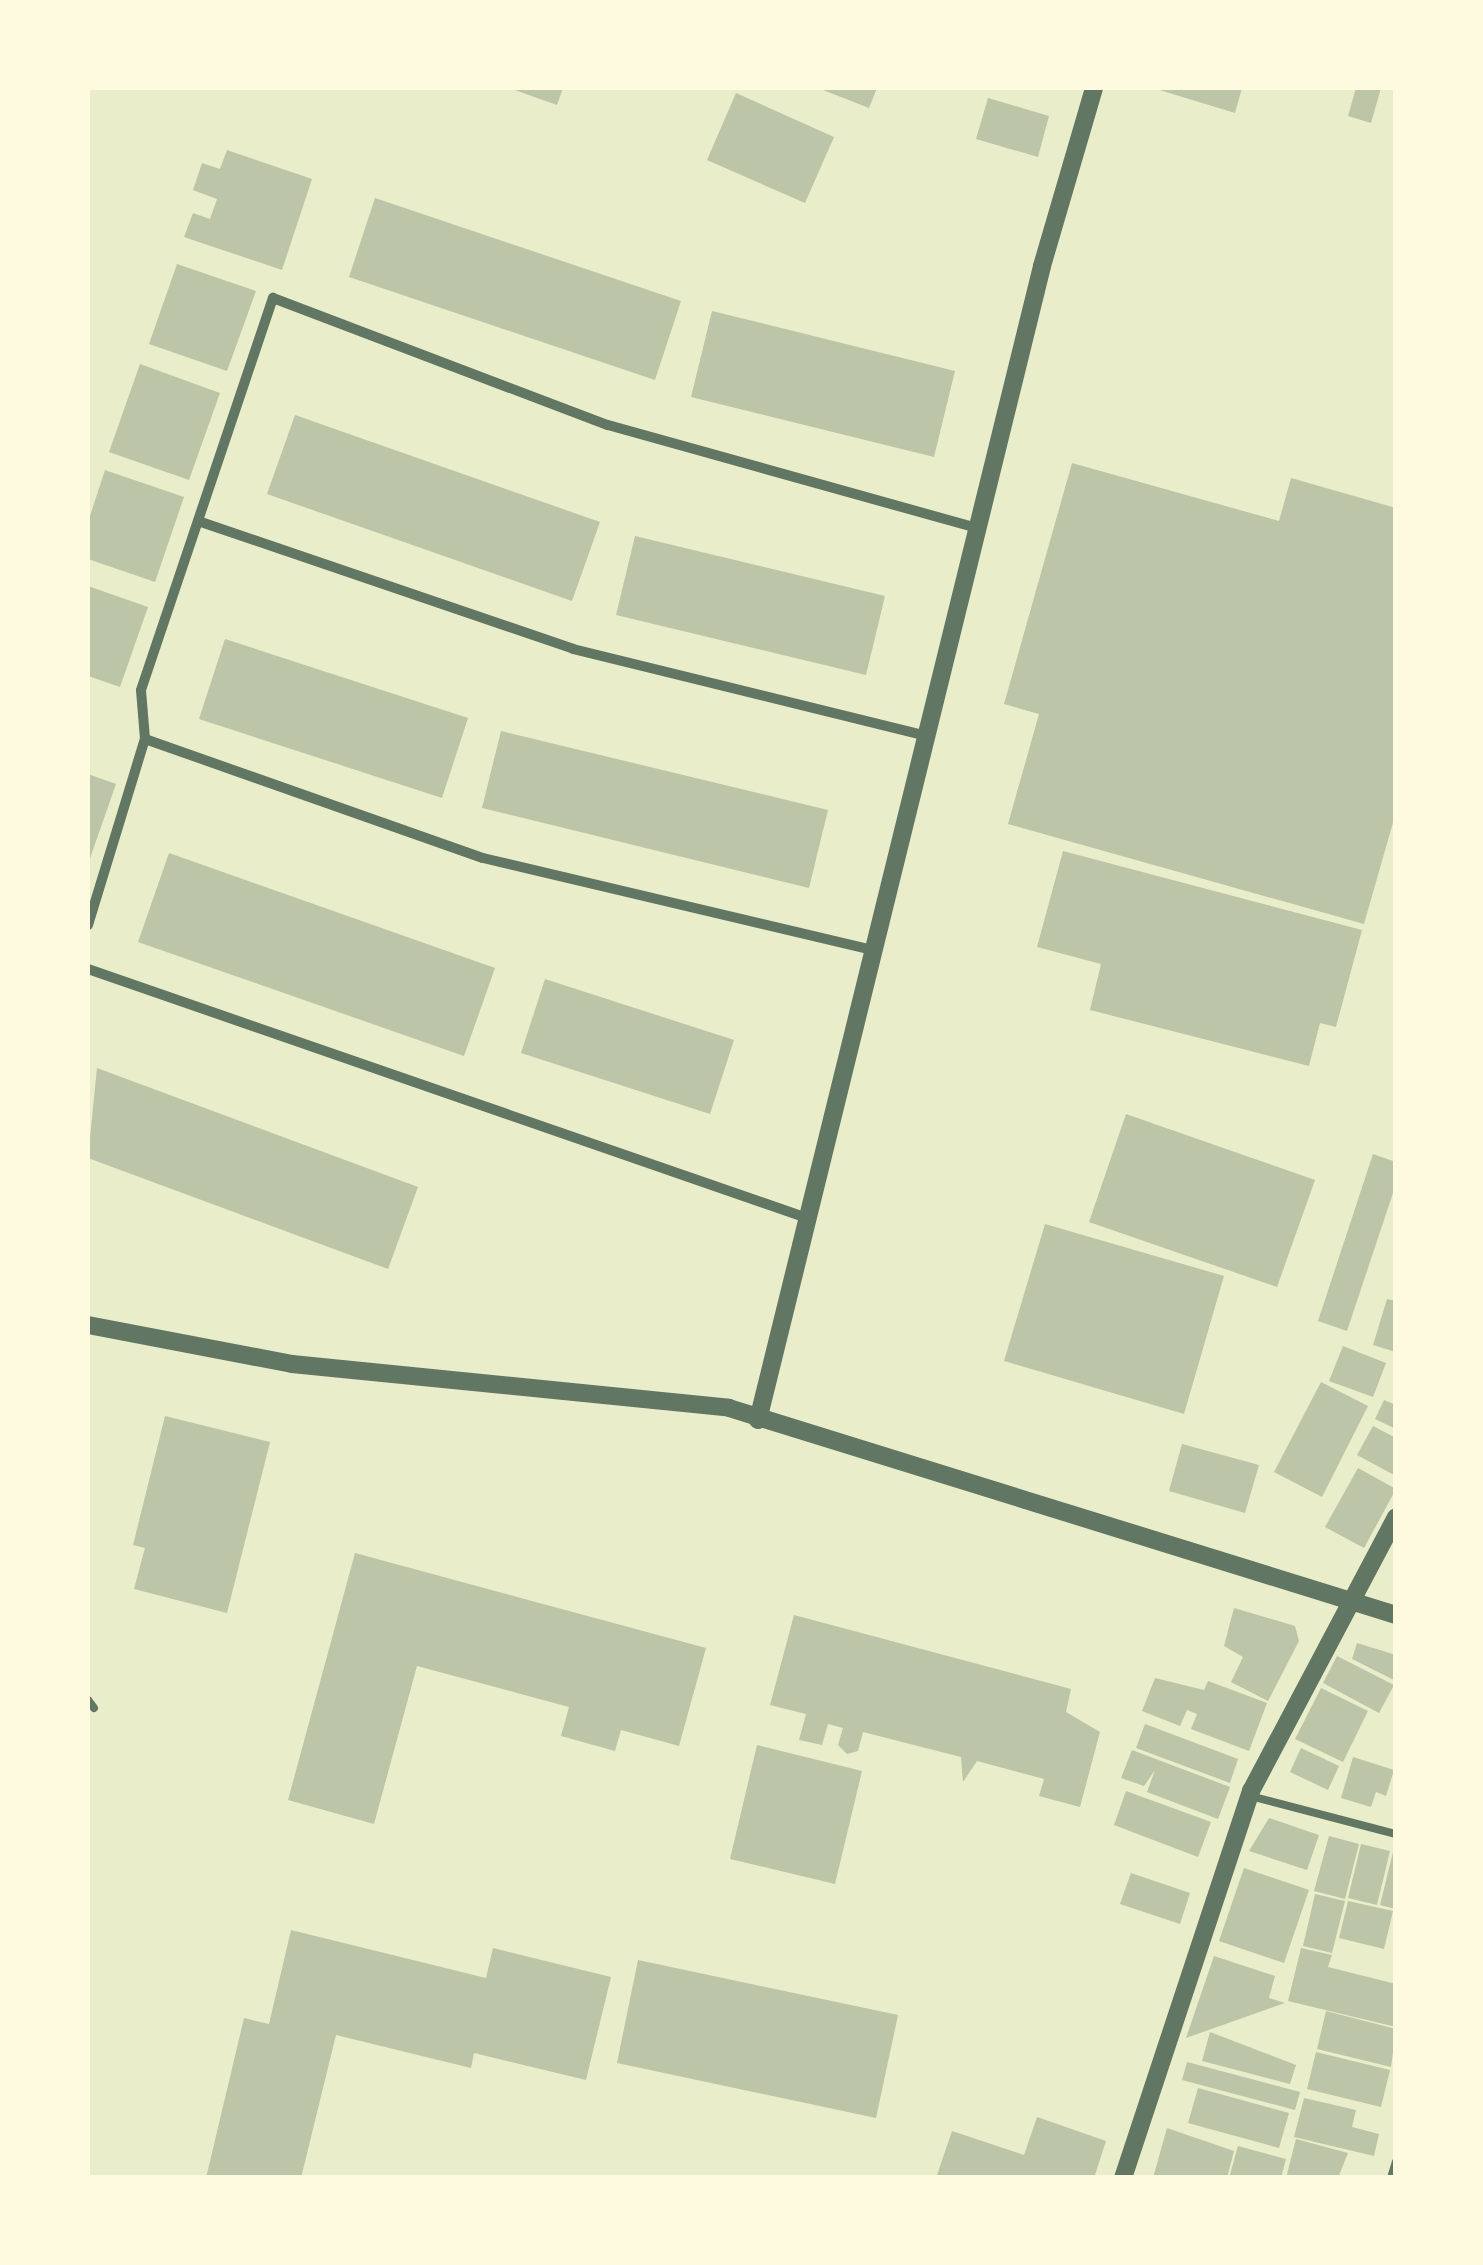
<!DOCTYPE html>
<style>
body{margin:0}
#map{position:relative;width:1483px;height:2265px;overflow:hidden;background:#e9edc9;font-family:"IBM Plex Serif",serif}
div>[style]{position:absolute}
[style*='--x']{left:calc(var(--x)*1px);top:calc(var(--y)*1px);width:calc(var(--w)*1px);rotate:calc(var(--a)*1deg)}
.building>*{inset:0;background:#bcc5a7}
.service>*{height:8px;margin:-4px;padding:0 4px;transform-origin:4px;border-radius:4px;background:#617663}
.minor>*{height:10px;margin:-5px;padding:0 5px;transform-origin:5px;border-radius:5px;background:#617663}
.tertiary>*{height:18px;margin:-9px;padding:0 9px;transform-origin:9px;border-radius:9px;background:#617663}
span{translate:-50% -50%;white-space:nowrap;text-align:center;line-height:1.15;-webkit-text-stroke:9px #fefae0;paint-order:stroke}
.frame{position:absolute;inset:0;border:90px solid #fefae0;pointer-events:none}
</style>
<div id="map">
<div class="building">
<i style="clip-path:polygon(509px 88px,563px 88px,557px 105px)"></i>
<i style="clip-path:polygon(818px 88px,877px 88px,869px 108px)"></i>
<i style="clip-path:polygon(1153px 88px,1242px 88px,1235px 113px)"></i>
<i style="clip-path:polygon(1356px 88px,1381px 88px,1371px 123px,1348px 116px)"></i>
<i style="clip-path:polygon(736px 93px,834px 137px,805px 203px,707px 160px)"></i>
<i style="clip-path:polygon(988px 98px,1049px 116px,1038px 157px,976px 139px)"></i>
<i style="clip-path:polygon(227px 150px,312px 179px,282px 270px,184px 237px,193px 213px,210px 219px,217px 199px,193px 190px,202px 163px,220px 169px)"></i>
<i style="clip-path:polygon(375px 198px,681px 301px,655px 380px,349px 277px)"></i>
<i style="clip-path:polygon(177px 264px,256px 291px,227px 371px,149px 344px)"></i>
<i style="clip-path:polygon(712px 311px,955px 371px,934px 457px,691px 397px)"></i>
<i style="clip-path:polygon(140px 364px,220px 393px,189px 480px,109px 452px)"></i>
<i style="clip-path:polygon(295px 415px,600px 522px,572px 601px,267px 494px)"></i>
<i style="clip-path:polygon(1072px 463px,1279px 521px,1291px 478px,1396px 508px,1396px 812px,1364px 924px,1008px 824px,1039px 714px,1004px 704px)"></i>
<i style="clip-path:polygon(105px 470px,184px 497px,155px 582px,88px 559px,88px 522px)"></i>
<i style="clip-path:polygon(635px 536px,885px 596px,866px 675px,616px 615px)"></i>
<i style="clip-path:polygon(88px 586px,148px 607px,120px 687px,88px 676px)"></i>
<i style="clip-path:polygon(225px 639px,468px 718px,442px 798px,199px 719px)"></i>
<i style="clip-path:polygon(501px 731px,828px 810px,809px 888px,482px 808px)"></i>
<i style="clip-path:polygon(88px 774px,116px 784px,88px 864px)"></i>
<i style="clip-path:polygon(1063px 851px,1362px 930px,1336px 1027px,1320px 1023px,1309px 1066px,1090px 1010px,1101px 964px,1037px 947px)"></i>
<i style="clip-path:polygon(169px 853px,495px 968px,464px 1056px,138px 942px)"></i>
<i style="clip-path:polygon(545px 979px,734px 1040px,710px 1114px,521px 1053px)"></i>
<i style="clip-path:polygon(97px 1068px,418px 1187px,388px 1269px,88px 1158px)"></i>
<i style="clip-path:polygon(1126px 1114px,1315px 1180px,1277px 1287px,1089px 1222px)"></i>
<i style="clip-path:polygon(1373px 1154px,1396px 1162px,1396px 1184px,1347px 1331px,1318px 1321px)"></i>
<i style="clip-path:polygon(1045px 1224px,1224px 1276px,1184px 1414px,1004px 1361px)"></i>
<i style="clip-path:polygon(1387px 1299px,1396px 1301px,1396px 1352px,1373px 1345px)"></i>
<i style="clip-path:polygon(1343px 1346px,1386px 1363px,1373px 1397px,1329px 1381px)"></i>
<i style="clip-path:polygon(1321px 1382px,1368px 1406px,1322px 1497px,1274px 1472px)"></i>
<i style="clip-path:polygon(1384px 1400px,1396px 1405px,1396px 1429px,1375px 1419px)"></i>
<i style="clip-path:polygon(165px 1416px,270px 1442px,227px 1613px,134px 1589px,145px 1548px,133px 1545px)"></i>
<i style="clip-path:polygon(1373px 1426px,1396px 1438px,1396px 1476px,1357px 1455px)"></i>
<i style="clip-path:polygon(1182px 1444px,1259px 1465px,1245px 1513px,1169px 1491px)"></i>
<i style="clip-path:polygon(1358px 1468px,1396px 1489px,1364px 1548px,1325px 1527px)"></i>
<i style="clip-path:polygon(355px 1553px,706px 1648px,679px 1746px,621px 1730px,615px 1751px,561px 1736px,569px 1707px,417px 1666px,374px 1824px,288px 1800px)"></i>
<i style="clip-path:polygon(1234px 1608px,1295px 1626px,1299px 1641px,1268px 1701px,1231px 1682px,1243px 1657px,1224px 1646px)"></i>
<i style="clip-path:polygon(794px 1615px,1071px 1689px,1066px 1712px,1100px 1732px,1080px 1807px,1039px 1796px,1044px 1779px,977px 1761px,963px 1782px,961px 1757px,863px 1732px,858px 1751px,847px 1754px,838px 1745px,843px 1728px,828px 1724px,822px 1745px,799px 1740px,806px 1714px,770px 1705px)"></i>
<i style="clip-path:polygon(1357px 1643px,1396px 1655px,1396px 1681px,1352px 1659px)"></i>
<i style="clip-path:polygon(1337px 1656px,1394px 1685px,1379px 1713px,1323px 1683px)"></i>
<i style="clip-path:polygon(1155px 1678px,1204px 1690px,1208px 1681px,1267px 1703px,1249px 1751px,1191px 1729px,1197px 1714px,1187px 1710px,1180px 1726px,1142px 1711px)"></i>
<i style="clip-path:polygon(1321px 1688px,1368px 1711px,1343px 1762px,1295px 1739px)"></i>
<i style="clip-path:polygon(1145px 1724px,1238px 1759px,1230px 1783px,1136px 1748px)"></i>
<i style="clip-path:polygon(757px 1745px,862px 1771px,835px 1884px,730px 1859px)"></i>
<i style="clip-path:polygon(1301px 1748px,1339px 1766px,1328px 1790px,1290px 1772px)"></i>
<i style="clip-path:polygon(1132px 1750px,1230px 1787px,1218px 1819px,1147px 1792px,1155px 1770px,1144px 1786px,1121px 1778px)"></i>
<i style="clip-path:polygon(1353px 1757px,1394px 1770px,1386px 1796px,1376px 1792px,1371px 1807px,1341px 1798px)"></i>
<i style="clip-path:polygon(1126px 1791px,1211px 1822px,1198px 1857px,1114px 1825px)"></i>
<i style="clip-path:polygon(1269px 1818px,1319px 1835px,1307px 1870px,1249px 1851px)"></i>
<i style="clip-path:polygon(1329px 1836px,1359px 1844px,1345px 1899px,1314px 1891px)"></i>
<i style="clip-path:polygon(1361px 1844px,1390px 1851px,1377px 1905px,1348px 1898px)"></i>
<i style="clip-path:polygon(1394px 1848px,1396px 1848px,1396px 1909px,1380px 1905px)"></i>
<i style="clip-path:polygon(1244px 1868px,1309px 1890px,1284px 1963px,1219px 1941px)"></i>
<i style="clip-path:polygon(1131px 1873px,1190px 1893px,1180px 1924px,1120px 1904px)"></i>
<i style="clip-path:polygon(1315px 1894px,1345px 1901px,1332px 1953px,1303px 1946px)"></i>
<i style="clip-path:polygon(1348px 1901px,1393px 1911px,1384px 1949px,1339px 1938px)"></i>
<i style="clip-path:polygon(291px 1930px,486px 1978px,493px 1948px,611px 1977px,586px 2080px,474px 2053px,471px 2068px,336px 2035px,301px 2178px,206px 2178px,244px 2018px,269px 2024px)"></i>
<i style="clip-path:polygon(1301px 1948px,1332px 1955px,1328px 1967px,1396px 1984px,1396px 2027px,1288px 2001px)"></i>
<i style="clip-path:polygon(1214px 1956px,1275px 1976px,1269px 1998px,1285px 2003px,1186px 2038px)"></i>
<i style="clip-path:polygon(638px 1960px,898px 2015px,876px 2118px,617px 2063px)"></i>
<i style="clip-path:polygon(1326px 2011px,1396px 2029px,1391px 2067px,1317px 2049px)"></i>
<i style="clip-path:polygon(1210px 2032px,1296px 2065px,1290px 2084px,1202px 2061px)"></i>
<i style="clip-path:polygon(1316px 2052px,1390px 2070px,1381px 2107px,1307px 2089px)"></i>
<i style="clip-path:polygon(1187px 2062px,1300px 2092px,1295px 2110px,1182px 2080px)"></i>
<i style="clip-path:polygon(1198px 2088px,1289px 2113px,1279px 2148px,1188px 2123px)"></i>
<i style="clip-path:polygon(1304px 2098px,1356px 2110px,1352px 2127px,1379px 2134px,1374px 2156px,1294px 2137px)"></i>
<i style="clip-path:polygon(1037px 2117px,1106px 2141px,1094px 2178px,936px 2178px,952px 2131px,1024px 2155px)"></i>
<i style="clip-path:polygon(1167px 2128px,1234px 2151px,1227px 2178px,1153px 2178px)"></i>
<i style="clip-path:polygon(1296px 2139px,1348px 2153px,1338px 2178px,1286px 2178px)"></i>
<i style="clip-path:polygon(1238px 2146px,1286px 2159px,1281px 2178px,1229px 2178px)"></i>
</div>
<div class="service">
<i style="--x:88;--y:1700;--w:10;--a:53"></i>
<i style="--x:1250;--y:1796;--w:151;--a:14.6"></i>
<i style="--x:1391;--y:2178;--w:17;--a:-73"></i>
</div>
<div class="minor">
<i style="--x:198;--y:521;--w:396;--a:18.8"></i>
<i style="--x:573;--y:649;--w:366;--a:13.8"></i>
<i style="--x:145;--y:739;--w:358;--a:19.4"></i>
<i style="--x:483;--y:858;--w:403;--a:13.3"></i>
<i style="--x:88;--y:925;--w:195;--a:-73"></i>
<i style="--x:145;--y:739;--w:49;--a:-94.7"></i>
<i style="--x:141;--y:690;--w:414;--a:-71.4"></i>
<i style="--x:273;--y:298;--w:358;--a:20.8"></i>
<i style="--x:608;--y:425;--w:386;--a:15.6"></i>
<i style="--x:88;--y:969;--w:764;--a:19.1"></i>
</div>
<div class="tertiary">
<i style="--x:88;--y:1325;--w:208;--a:10.8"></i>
<i style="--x:292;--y:1364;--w:439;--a:5.7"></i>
<i style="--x:729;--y:1408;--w:698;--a:17.24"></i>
<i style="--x:758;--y:1420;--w:1188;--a:-76.17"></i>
<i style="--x:1042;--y:266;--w:185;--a:-73.7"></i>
<i style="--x:1123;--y:2178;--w:408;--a:-71.7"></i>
<i style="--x:1251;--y:1791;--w:310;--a:-62.1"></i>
</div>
<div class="frame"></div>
</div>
